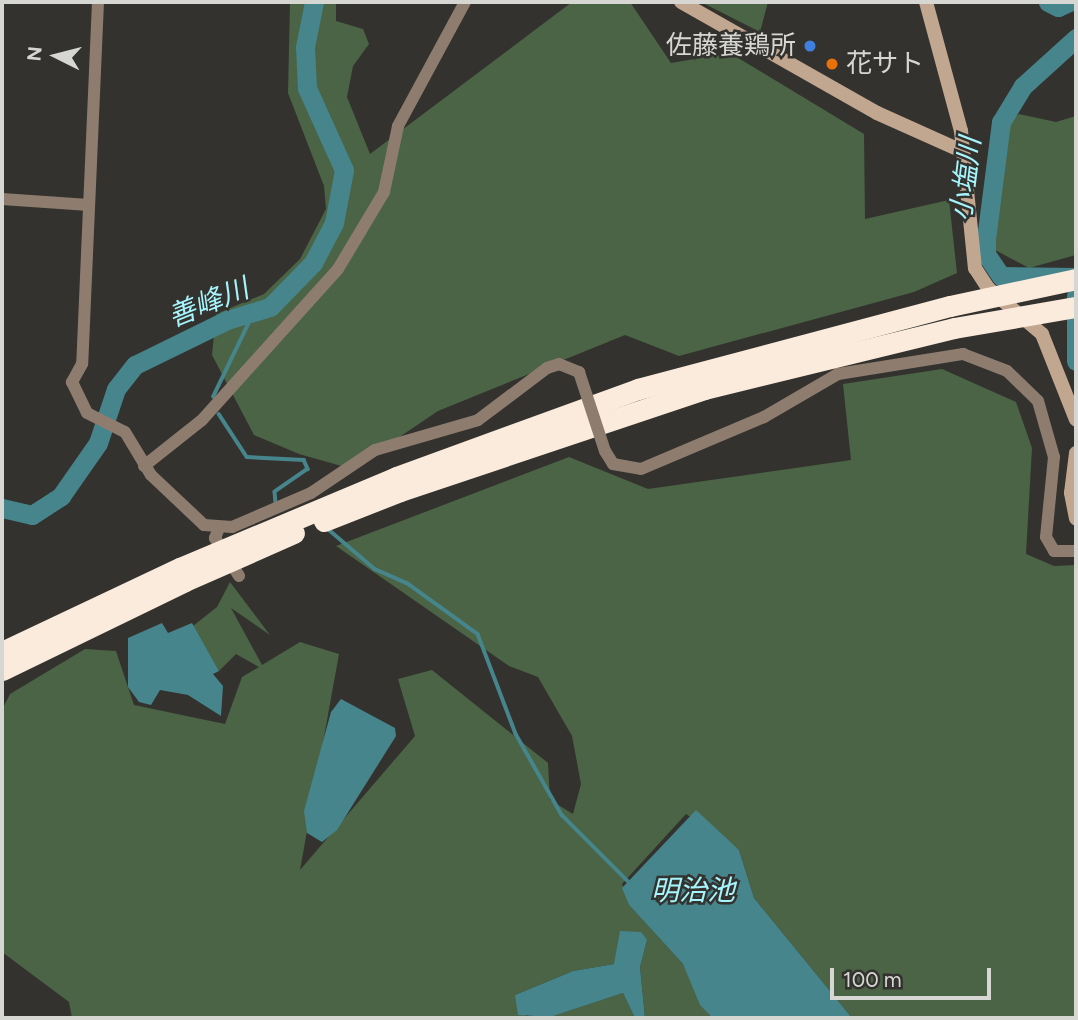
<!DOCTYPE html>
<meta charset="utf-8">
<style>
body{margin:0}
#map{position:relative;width:1078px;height:1020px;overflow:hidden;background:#33322e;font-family:Figtree,"Noto Sans JP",sans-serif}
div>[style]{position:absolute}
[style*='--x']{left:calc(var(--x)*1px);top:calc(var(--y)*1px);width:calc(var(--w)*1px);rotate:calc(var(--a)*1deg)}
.green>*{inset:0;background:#4a6445}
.water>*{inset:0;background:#46858c}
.stream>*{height:3.5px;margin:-1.75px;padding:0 1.75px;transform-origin:1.75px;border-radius:1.75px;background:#46858c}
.river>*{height:19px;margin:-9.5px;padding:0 9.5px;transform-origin:9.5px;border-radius:9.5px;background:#46858c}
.street>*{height:12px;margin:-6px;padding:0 6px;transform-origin:6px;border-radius:6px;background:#8e7d6f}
.secondary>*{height:14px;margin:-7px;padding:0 7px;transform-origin:7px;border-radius:7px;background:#c2a790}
.highway>*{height:21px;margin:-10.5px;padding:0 10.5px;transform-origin:10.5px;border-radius:10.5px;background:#fbebdc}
.street-bridge>*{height:12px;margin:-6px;padding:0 6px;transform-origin:6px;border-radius:6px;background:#8e7d6f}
.highway-bridge>*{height:21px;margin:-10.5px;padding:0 10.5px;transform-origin:10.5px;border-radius:10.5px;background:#fbebdc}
.dots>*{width:19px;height:19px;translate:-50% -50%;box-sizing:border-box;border:4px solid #33322e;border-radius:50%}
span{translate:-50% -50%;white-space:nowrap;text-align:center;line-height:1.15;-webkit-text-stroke:5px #33322e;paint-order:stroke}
.poi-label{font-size:26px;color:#d6d6d3}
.right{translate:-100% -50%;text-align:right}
.left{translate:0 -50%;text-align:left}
.water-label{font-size:28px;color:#a6f4fc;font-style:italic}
.frame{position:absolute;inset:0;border:4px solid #d6d6d3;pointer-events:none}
.north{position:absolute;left:21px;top:21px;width:70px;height:70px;-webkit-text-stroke:5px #33322e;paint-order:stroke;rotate:276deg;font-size:19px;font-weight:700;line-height:28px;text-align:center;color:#d6d6d3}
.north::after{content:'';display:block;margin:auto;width:24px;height:32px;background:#d6d6d3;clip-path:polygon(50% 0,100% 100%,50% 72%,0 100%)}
.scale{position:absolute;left:830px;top:968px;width:161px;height:32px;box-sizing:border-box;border:4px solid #d6d6d3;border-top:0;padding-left:9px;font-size:21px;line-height:24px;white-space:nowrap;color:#d6d6d3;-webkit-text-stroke:5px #33322e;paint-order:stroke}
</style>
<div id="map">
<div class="green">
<i style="clip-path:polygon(290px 2px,336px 2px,336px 21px,363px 29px,369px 44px,353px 66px,347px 97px,370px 154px,572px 2px,630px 2px,671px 63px,730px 53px,864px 134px,865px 219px,949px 200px,957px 273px,914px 292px,679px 356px,625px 335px,438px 411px,352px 469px,299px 454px,254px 435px,212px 355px,216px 314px,264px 294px,300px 259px,326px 209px,324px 186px,288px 93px)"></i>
<i style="clip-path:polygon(701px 2px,768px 2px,760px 32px)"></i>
<i style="clip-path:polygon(1019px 114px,1056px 122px,1076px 116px,1076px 255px,1029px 268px,995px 250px,987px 188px,996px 130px)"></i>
<i style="clip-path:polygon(942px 369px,1016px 402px,1032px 448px,1026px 554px,1054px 566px,1076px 565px,1076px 1018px,852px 1018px,754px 898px,739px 850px,686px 814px,622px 884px,629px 905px,683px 964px,713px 1018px,645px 1018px,640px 967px,647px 940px,614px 964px,573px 971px,515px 995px,526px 1017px,549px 1017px,623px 993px,635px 1018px,72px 1018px,69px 1002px,2px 952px,2px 710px,10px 694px,85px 649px,116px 651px,134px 705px,225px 724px,242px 677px,259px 667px,236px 654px,219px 671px,193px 626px,217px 607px,230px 582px,270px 635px,231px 608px,262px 665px,300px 642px,339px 654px,300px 870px,415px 736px,398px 679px,432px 670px,548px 763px,550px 800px,573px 814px,581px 784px,572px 736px,538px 677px,509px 666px,336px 546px,569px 457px,648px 489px,851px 460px,843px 384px)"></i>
</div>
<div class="water">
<i style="clip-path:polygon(162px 623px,168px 633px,192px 623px,219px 671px,213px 674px,223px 686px,221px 716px,188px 695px,160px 690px,151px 705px,139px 702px,128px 687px,128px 638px)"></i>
<i style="clip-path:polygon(341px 699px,395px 728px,396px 736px,337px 830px,322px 842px,307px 833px,304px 811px,331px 712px)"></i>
<i style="clip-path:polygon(696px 810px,739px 850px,754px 898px,852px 1018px,713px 1018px,700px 1005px,683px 964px,629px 905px,622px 888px)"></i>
<i style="clip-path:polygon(620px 931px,641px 932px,647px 940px,640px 967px,645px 1018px,635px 1018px,623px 993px,550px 1017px,518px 1015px,515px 995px,573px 971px,614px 964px)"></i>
</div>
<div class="stream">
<i style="--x:213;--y:397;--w:92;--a:-64.3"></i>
<i style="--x:219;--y:414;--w:51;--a:56.9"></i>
<i style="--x:247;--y:457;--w:57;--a:3"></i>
<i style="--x:304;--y:460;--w:10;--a:66"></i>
<i style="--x:308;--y:469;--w:40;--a:145.1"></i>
<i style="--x:275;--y:492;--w:11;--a:85"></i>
<i style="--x:327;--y:528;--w:63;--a:40.5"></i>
<i style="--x:375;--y:569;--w:35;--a:24"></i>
<i style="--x:407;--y:583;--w:87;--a:35.7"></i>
<i style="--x:478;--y:634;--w:107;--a:69.2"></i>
<i style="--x:516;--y:734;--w:93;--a:60.4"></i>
<i style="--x:562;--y:815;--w:93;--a:45"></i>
</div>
<div class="river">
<i style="--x:1048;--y:2;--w:11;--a:27"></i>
<i style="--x:1058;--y:7;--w:12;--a:-24"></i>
<i style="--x:1076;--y:38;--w:72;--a:137.8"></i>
<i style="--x:1023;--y:86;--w:42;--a:121.4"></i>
<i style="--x:1001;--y:122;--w:118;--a:97.3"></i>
<i style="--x:986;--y:239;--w:15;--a:90"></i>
<i style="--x:986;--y:254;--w:27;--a:56"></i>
<i style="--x:1001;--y:276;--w:75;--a:0.8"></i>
<i style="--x:1076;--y:296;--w:65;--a:90"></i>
<i style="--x:2;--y:508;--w:31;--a:13"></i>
<i style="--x:32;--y:515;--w:35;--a:-33"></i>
<i style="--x:61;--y:496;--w:65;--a:-55.1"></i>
<i style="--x:98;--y:443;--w:57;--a:-71.6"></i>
<i style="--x:116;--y:389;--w:31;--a:-52"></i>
<i style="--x:135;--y:365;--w:102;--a:-26.1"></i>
<i style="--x:227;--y:320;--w:45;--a:-16.8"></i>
<i style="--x:270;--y:307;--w:62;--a:-45.7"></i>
<i style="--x:313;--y:263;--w:45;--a:-62.3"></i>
<i style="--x:334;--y:223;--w:54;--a:-79.3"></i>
<i style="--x:344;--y:170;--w:90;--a:-114.3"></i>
<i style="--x:307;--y:88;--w:41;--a:-92.8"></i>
<i style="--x:305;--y:47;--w:46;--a:-78.7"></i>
</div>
<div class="street">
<i style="--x:98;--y:2;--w:362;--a:92.5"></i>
<i style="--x:82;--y:364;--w:21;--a:119"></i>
<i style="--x:72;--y:382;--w:34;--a:64"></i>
<i style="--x:87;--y:413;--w:42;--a:26.6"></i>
<i style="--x:125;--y:432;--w:50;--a:58.8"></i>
<i style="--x:151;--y:475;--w:73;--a:43.3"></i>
<i style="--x:204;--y:525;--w:28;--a:4"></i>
<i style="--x:232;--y:527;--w:86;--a:-23.3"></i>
<i style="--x:311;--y:493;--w:77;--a:-33.9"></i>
<i style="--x:375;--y:450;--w:107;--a:-16.2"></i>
<i style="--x:478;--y:420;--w:86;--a:-37"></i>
<i style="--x:547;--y:368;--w:13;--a:-18"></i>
<i style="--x:559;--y:364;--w:22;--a:22"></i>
<i style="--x:2;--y:199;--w:87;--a:3.9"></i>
<i style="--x:605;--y:451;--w:15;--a:58"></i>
<i style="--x:613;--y:464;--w:28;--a:10"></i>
<i style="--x:641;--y:469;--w:134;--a:-22.9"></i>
<i style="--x:764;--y:417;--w:86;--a:-30.2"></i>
<i style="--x:838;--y:374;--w:127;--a:-9.1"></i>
<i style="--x:963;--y:354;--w:47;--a:21.1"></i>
<i style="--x:1007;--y:371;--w:43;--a:44.1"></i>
<i style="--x:1038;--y:401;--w:58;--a:74.1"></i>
<i style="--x:1054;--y:457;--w:80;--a:95.7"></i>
<i style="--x:1046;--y:537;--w:16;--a:60"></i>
<i style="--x:1054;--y:551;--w:22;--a:0"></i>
<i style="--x:144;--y:466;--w:74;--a:-38.4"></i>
<i style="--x:202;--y:420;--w:203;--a:-48"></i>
<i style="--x:338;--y:269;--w:90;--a:-59.1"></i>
<i style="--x:384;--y:192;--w:67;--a:-78"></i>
<i style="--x:398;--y:126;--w:141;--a:-61.6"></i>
<i style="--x:219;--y:528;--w:11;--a:112"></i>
<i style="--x:215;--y:538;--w:45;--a:57.7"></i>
</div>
<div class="secondary">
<i style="--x:681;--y:2;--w:225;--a:29.5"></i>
<i style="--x:877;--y:113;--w:95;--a:24.1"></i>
<i style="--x:926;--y:2;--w:134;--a:74.8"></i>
<i style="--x:961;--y:131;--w:138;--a:84.2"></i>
<i style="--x:975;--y:268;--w:24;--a:57"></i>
<i style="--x:988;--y:288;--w:71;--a:40.4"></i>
<i style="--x:1042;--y:334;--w:92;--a:68.4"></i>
<i style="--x:1076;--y:453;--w:40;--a:97.1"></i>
<i style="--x:1071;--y:493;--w:26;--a:79"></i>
</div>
<div class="highway">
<i style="--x:396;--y:477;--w:258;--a:-20"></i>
<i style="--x:638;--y:389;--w:323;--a:-14.9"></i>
<i style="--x:400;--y:491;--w:321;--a:-18.5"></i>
<i style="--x:704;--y:389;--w:257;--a:-13.7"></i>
<i style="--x:2;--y:652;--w:197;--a:-25.3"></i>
<i style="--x:2;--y:670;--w:203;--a:-25.9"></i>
</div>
<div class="street-bridge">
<i style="--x:579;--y:372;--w:83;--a:71.8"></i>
</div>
<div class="highway-bridge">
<i style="--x:950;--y:306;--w:129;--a:-12.1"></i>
<i style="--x:954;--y:328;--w:124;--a:-9.8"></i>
<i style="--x:324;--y:521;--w:82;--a:-21.5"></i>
<i style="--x:180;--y:568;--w:234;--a:-22.8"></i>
<i style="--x:185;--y:581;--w:119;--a:-23.8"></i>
</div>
<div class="dots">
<i style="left:810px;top:46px;background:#3f7fe0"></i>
<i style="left:832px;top:64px;background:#e8710a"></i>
</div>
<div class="poi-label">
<span class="right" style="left:796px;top:46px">佐藤養鶏所</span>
<span class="left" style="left:846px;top:64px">花サト</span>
</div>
<div class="water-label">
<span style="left:965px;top:179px;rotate:-83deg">小塩川</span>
<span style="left:208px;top:302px;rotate:-22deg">善峰川</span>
<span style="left:693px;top:890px">明治池</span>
</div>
<div class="frame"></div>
<div class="north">N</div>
<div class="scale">100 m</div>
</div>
